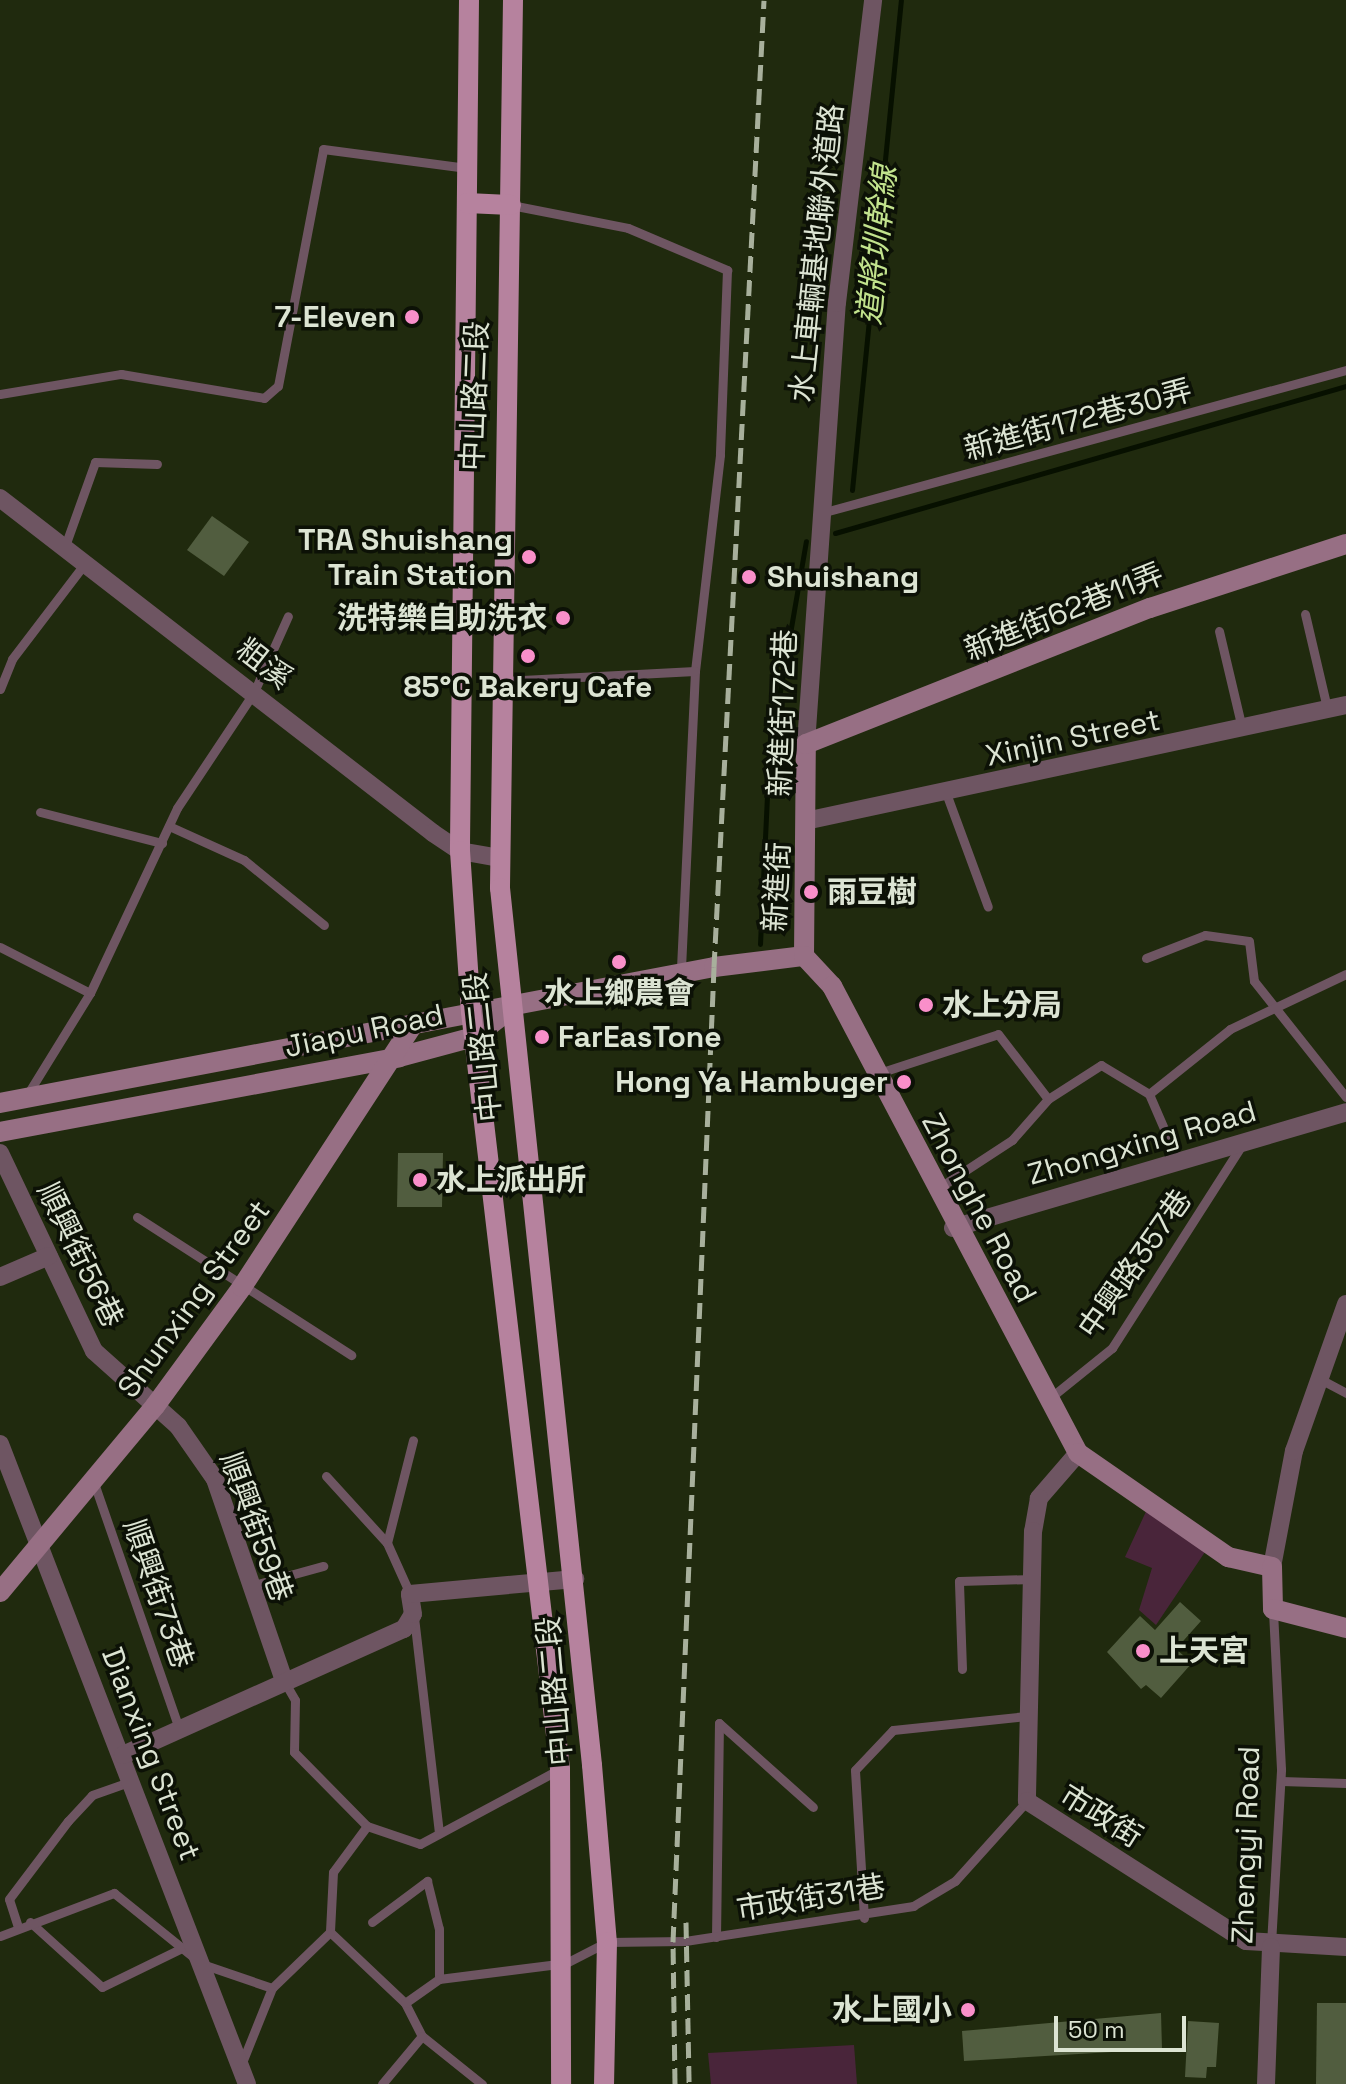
<!DOCTYPE html>
<meta charset="utf-8">
<style>
body{margin:0}
#map{position:relative;width:1346px;height:2084px;overflow:hidden;background:#202a0e;font-family:"Space Grotesk","Noto Sans TC",sans-serif}
div>[style]{position:absolute}
[style*='--x']{left:calc(var(--x)*1px);top:calc(var(--y)*1px);width:calc(var(--w)*1px);rotate:calc(var(--a)*1deg)}
.green>*{inset:0;background:#49253a}
.stream>*{height:5px;margin:-2.5px;padding:0 2.5px;transform-origin:2.5px;border-radius:2.5px;background:#071000}
.building>*{inset:0;background:#515d3f}
.lane>*{height:9px;margin:-4.5px;padding:0 4.5px;transform-origin:4.5px;border-radius:4.5px;background:#6e5562}
.street>*{height:18px;margin:-9px;padding:0 9px;transform-origin:9px;border-radius:9px;background:#6e5562}
.secondary>*{height:20px;margin:-10px;padding:0 10px;transform-origin:10px;border-radius:10px;background:#976f84}
.primary>*{height:20px;margin:-10px;padding:0 10px;transform-origin:10px;border-radius:10px;background:#b6829e}
.rail>*{height:5px;margin-top:-2.5px;transform-origin:0;background:repeating-linear-gradient(90deg,#a8b09c 0 16px,transparent 0 24px)}
.dots>*{width:22px;height:22px;translate:-50% -50%;box-sizing:border-box;border:4px solid #0c1106;border-radius:50%}
span{translate:-50% -50%;white-space:nowrap;text-align:center;line-height:1.15;-webkit-text-stroke:7px #0c1106;paint-order:stroke}
.street-label{font-size:30px;color:#dce4d3}
.poi-label{font-size:30px;color:#dce4d3;font-weight:700}
.right{translate:-100% -50%;text-align:right}
.left{translate:0 -50%;text-align:left}
.water-label{font-size:32px;color:#c2e38d;font-style:italic}
.scale{position:absolute;left:1054px;top:2016px;width:132px;height:36px;box-sizing:border-box;border:4px solid #dce4d3;border-top:0;padding-left:10px;font-size:24px;line-height:28px;white-space:nowrap;color:#dce4d3;-webkit-text-stroke:6px #0c1106;paint-order:stroke}
</style>
<div id="map">
<div class="green">
<i style="clip-path:polygon(1149px 1505px,1207px 1549px,1156px 1625px,1139px 1610px,1152px 1568px,1125px 1557px)"></i>
<i style="clip-path:polygon(854px 2045px,857px 2084px,711px 2084px,708px 2053px)"></i>
</div>
<div class="stream">
<i style="--x:852;--y:490;--w:492;--a:-84.3"></i>
<i style="--x:835;--y:533;--w:532;--a:-16.05"></i>
<i style="--x:760;--y:944;--w:189;--a:-87.3"></i>
<i style="--x:769;--y:755;--w:217;--a:-80.2"></i>
</div>
<div class="building">
<i style="clip-path:polygon(212px 516px,249px 542px,224px 576px,187px 550px)"></i>
<i style="clip-path:polygon(398px 1153px,443px 1153px,442px 1207px,397px 1207px)"></i>
<i style="clip-path:polygon(1180px 1602px,1201px 1621px,1176px 1649px,1192px 1663px,1161px 1698px,1146px 1685px,1141px 1689px,1107px 1652px,1140px 1616px,1155px 1630px)"></i>
<i style="clip-path:polygon(1317px 2003px,1346px 2003px,1346px 2084px,1316px 2084px)"></i>
<i style="clip-path:polygon(1161px 2013px,1162px 2049px,964px 2061px,962px 2031px)"></i>
<i style="clip-path:polygon(1188px 2021px,1219px 2023px,1216px 2067px,1207px 2067px,1206px 2078px,1185px 2077px)"></i>
</div>
<div class="lane">
<i style="--x:511;--y:205;--w:119;--a:11.1"></i>
<i style="--x:628;--y:228;--w:108;--a:23"></i>
<i style="--x:727;--y:270;--w:185;--a:92.2"></i>
<i style="--x:720;--y:455;--w:217;--a:96.6"></i>
<i style="--x:695;--y:671;--w:302;--a:92.7"></i>
<i style="--x:0;--y:394;--w:123;--a:-9.4"></i>
<i style="--x:121;--y:374;--w:145;--a:9.5"></i>
<i style="--x:264;--y:398;--w:18;--a:-41"></i>
<i style="--x:278;--y:386;--w:241;--a:-79.2"></i>
<i style="--x:323;--y:149;--w:145;--a:7.5"></i>
<i style="--x:821;--y:513;--w:544;--a:-15.24"></i>
<i style="--x:65;--y:546;--w:89;--a:-70.3"></i>
<i style="--x:95;--y:462;--w:62;--a:1.8"></i>
<i style="--x:1305;--y:614;--w:97;--a:76.8"></i>
<i style="--x:1219;--y:631;--w:100;--a:76.7"></i>
<i style="--x:503;--y:681;--w:192;--a:-3"></i>
<i style="--x:0;--y:689;--w:32;--a:-68"></i>
<i style="--x:12;--y:659;--w:122;--a:-52.7"></i>
<i style="--x:946;--y:793;--w:121;--a:69.8"></i>
<i style="--x:40;--y:812;--w:126;--a:14.3"></i>
<i style="--x:169;--y:826;--w:82;--a:24.4"></i>
<i style="--x:244;--y:860;--w:103;--a:39.1"></i>
<i style="--x:0;--y:947;--w:101;--a:27.1"></i>
<i style="--x:1146;--y:958;--w:63;--a:-21.3"></i>
<i style="--x:1205;--y:935;--w:44;--a:7.8"></i>
<i style="--x:1249;--y:941;--w:40;--a:82.9"></i>
<i style="--x:1254;--y:981;--w:148;--a:51.6"></i>
<i style="--x:879;--y:1073;--w:125;--a:-18.1"></i>
<i style="--x:998;--y:1034;--w:82;--a:52.4"></i>
<i style="--x:27;--y:1095;--w:120;--a:-58.3"></i>
<i style="--x:90;--y:993;--w:204;--a:-64.8"></i>
<i style="--x:177;--y:808;--w:139;--a:-56.4"></i>
<i style="--x:254;--y:692;--w:83;--a:-65.9"></i>
<i style="--x:1178;--y:1161;--w:73;--a:-113.4"></i>
<i style="--x:1149;--y:1094;--w:104;--a:-38.7"></i>
<i style="--x:1230;--y:1029;--w:128;--a:-25.4"></i>
<i style="--x:937;--y:1189;--w:90;--a:-33.2"></i>
<i style="--x:1012;--y:1140;--w:55;--a:-48.7"></i>
<i style="--x:1048;--y:1099;--w:63;--a:-32.7"></i>
<i style="--x:1101;--y:1065;--w:56;--a:31.1"></i>
<i style="--x:137;--y:1217;--w:255;--a:32.8"></i>
<i style="--x:1320;--y:1379;--w:30;--a:28"></i>
<i style="--x:1050;--y:1398;--w:80;--a:-38.9"></i>
<i style="--x:1112;--y:1348;--w:241;--a:-57.4"></i>
<i style="--x:326;--y:1476;--w:91;--a:47.7"></i>
<i style="--x:94;--y:1483;--w:260;--a:70.9"></i>
<i style="--x:250;--y:1586;--w:76;--a:-15.3"></i>
<i style="--x:410;--y:1594;--w:56;--a:-114.3"></i>
<i style="--x:387;--y:1543;--w:106;--a:-75.8"></i>
<i style="--x:414;--y:1617;--w:218;--a:83.4"></i>
<i style="--x:962;--y:1669;--w:88;--a:-92"></i>
<i style="--x:959;--y:1581;--w:73;--a:-1.6"></i>
<i style="--x:284;--y:1681;--w:22;--a:60"></i>
<i style="--x:295;--y:1700;--w:52;--a:91.1"></i>
<i style="--x:294;--y:1752;--w:104;--a:45.4"></i>
<i style="--x:367;--y:1826;--w:57;--a:126.5"></i>
<i style="--x:333;--y:1872;--w:60;--a:92.9"></i>
<i style="--x:330;--y:1932;--w:103;--a:43.4"></i>
<i style="--x:405;--y:2003;--w:37;--a:63"></i>
<i style="--x:422;--y:2036;--w:77;--a:38.7"></i>
<i style="--x:1281;--y:1781;--w:65;--a:1.8"></i>
<i style="--x:367;--y:1826;--w:56;--a:18.8"></i>
<i style="--x:420;--y:1844;--w:157;--a:-28.2"></i>
<i style="--x:864;--y:1918;--w:148;--a:-93.5"></i>
<i style="--x:855;--y:1770;--w:55;--a:-46.5"></i>
<i style="--x:893;--y:1730;--w:135;--a:-6"></i>
<i style="--x:30;--y:1922;--w:97;--a:42.1"></i>
<i style="--x:102;--y:1987;--w:89;--a:-26"></i>
<i style="--x:372;--y:1922;--w:69;--a:-36.7"></i>
<i style="--x:427;--y:1881;--w:49;--a:76"></i>
<i style="--x:439;--y:1929;--w:50;--a:90"></i>
<i style="--x:18;--y:1927;--w:29;--a:-108"></i>
<i style="--x:9;--y:1899;--w:98;--a:-52.9"></i>
<i style="--x:68;--y:1821;--w:35;--a:-47"></i>
<i style="--x:92;--y:1795;--w:42;--a:-19.3"></i>
<i style="--x:0;--y:1936;--w:122;--a:-20.7"></i>
<i style="--x:114;--y:1893;--w:113;--a:38.9"></i>
<i style="--x:202;--y:1964;--w:74;--a:18.9"></i>
<i style="--x:716;--y:1937;--w:214;--a:-89.2"></i>
<i style="--x:719;--y:1723;--w:126;--a:41.8"></i>
<i style="--x:1271;--y:1944;--w:175;--a:-86.7"></i>
<i style="--x:1281;--y:1769;--w:160;--a:-92.9"></i>
<i style="--x:405;--y:2003;--w:42;--a:-35.2"></i>
<i style="--x:439;--y:1979;--w:128;--a:-7.2"></i>
<i style="--x:566;--y:1963;--w:46;--a:-27.1"></i>
<i style="--x:607;--y:1942;--w:78;--a:-0.7"></i>
<i style="--x:685;--y:1941;--w:231;--a:-8.7"></i>
<i style="--x:913;--y:1906;--w:49;--a:-30.8"></i>
<i style="--x:955;--y:1881;--w:108;--a:-48"></i>
<i style="--x:241;--y:2065;--w:83;--a:-68.1"></i>
<i style="--x:272;--y:1988;--w:81;--a:-44"></i>
<i style="--x:382;--y:2084;--w:62;--a:-50.2"></i>
</div>
<div class="street">
<i style="--x:0;--y:498;--w:547;--a:37.73"></i>
<i style="--x:433;--y:833;--w:32;--a:34"></i>
<i style="--x:460;--y:851;--w:41;--a:9.9"></i>
<i style="--x:806;--y:744;--w:442;--a:-86"></i>
<i style="--x:837;--y:303;--w:305;--a:-83.2"></i>
<i style="--x:810;--y:820;--w:548;--a:-12.11"></i>
<i style="--x:0;--y:1153;--w:219;--a:64.6"></i>
<i style="--x:94;--y:1351;--w:113;--a:41.8"></i>
<i style="--x:178;--y:1426;--w:65;--a:55.1"></i>
<i style="--x:215;--y:1479;--w:213;--a:71.1"></i>
<i style="--x:953;--y:1228;--w:410;--a:-16.4"></i>
<i style="--x:0;--y:1277;--w:53;--a:-23.2"></i>
<i style="--x:0;--y:1444;--w:686;--a:68.9"></i>
<i style="--x:1078;--y:1453;--w:60;--a:130.9"></i>
<i style="--x:1039;--y:1498;--w:34;--a:100"></i>
<i style="--x:1033;--y:1531;--w:270;--a:91.3"></i>
<i style="--x:1027;--y:1801;--w:260;--a:32.6"></i>
<i style="--x:1246;--y:1941;--w:100;--a:3.4"></i>
<i style="--x:1272;--y:1567;--w:118;--a:-79.3"></i>
<i style="--x:1294;--y:1451;--w:156;--a:-70.5"></i>
<i style="--x:123;--y:1755;--w:308;--a:-24.2"></i>
<i style="--x:404;--y:1629;--w:17;--a:-59"></i>
<i style="--x:413;--y:1614;--w:20;--a:-99"></i>
<i style="--x:410;--y:1594;--w:166;--a:-5.2"></i>
<i style="--x:1266;--y:2084;--w:137;--a:-87.9"></i>
</div>
<div class="secondary">
<i style="--x:804;--y:956;--w:212;--a:-89.5"></i>
<i style="--x:806;--y:744;--w:370;--a:-21.6"></i>
<i style="--x:1150;--y:608;--w:206;--a:-18.1"></i>
<i style="--x:0;--y:1103;--w:727;--a:-10.78"></i>
<i style="--x:714;--y:967;--w:91;--a:-7"></i>
<i style="--x:804;--y:956;--w:41;--a:47"></i>
<i style="--x:832;--y:986;--w:528;--a:62.22"></i>
<i style="--x:1078;--y:1453;--w:183;--a:34.7"></i>
<i style="--x:1228;--y:1557;--w:45;--a:12.8"></i>
<i style="--x:1272;--y:1567;--w:42;--a:88.6"></i>
<i style="--x:1273;--y:1609;--w:75;--a:14.6"></i>
<i style="--x:0;--y:1132;--w:406;--a:-10.6"></i>
<i style="--x:399;--y:1057;--w:78;--a:-14.9"></i>
<i style="--x:474;--y:1037;--w:43;--a:-37.4"></i>
<i style="--x:0;--y:1592;--w:242;--a:-50.2"></i>
<i style="--x:155;--y:1406;--w:147;--a:-53.8"></i>
<i style="--x:242;--y:1287;--w:313;--a:-56.9"></i>
</div>
<div class="primary">
<i style="--x:469;--y:0;--w:851;--a:90.61"></i>
<i style="--x:460;--y:851;--w:161;--a:86.1"></i>
<i style="--x:471;--y:1012;--w:762;--a:83.29"></i>
<i style="--x:560;--y:1769;--w:315;--a:89.8"></i>
<i style="--x:513;--y:0;--w:888;--a:90.84"></i>
<i style="--x:500;--y:888;--w:882;--a:84.01"></i>
<i style="--x:592;--y:1765;--w:178;--a:85.2"></i>
<i style="--x:607;--y:1942;--w:142;--a:91.2"></i>
<i style="--x:467;--y:203;--w:44;--a:2.6"></i>
</div>
<div class="rail">
<i style="--x:686;--y:1922;--w:162;--a:88.9"></i>
<i style="--x:675;--y:2084;--w:142;--a:-90.8"></i>
<i style="--x:673;--y:1942;--w:976;--a:-87.59"></i>
<i style="--x:714;--y:967;--w:968;--a:-87.04"></i>
</div>
<div class="dots">
<i style="left:412px;top:317px;background:#f98fca"></i>
<i style="left:529px;top:557px;background:#f98fca"></i>
<i style="left:749px;top:577px;background:#f98fca"></i>
<i style="left:563px;top:618px;background:#f98fca"></i>
<i style="left:528px;top:656px;background:#f98fca"></i>
<i style="left:811px;top:892px;background:#f98fca"></i>
<i style="left:619px;top:962px;background:#f98fca"></i>
<i style="left:926px;top:1005px;background:#f98fca"></i>
<i style="left:542px;top:1037px;background:#f98fca"></i>
<i style="left:904px;top:1082px;background:#f98fca"></i>
<i style="left:420px;top:1180px;background:#f98fca"></i>
<i style="left:1143px;top:1651px;background:#f98fca"></i>
<i style="left:968px;top:2010px;background:#f98fca"></i>
</div>
<div class="street-label">
<span style="left:817px;top:253px;rotate:-84deg">水上車輛基地聯外道路</span>
<span style="left:475px;top:396px;rotate:-88deg">中山路二段</span>
<span style="left:1078px;top:420px;rotate:-15deg">新進街172巷30弄</span>
<span style="left:1064px;top:612px;rotate:-22deg">新進街62巷11弄</span>
<span style="left:264px;top:664px;rotate:38deg">粗溪</span>
<span style="left:783px;top:713px;rotate:-88deg">新進街172巷</span>
<span style="left:1073px;top:738px;rotate:-12deg">Xinjin Street</span>
<span style="left:777px;top:887px;rotate:-87deg">新進街</span>
<span style="left:364px;top:1031px;rotate:-12deg">Jiapu Road</span>
<span style="left:483px;top:1047px;rotate:-96deg">中山路二段</span>
<span style="left:1142px;top:1143px;rotate:-16deg">Zhongxing Road</span>
<span style="left:979px;top:1208px;rotate:62deg">Zhonghe Road</span>
<span style="left:80px;top:1255px;rotate:64deg">順興街56巷</span>
<span style="left:1135px;top:1264px;rotate:-55deg">中興路357巷</span>
<span style="left:194px;top:1299px;rotate:-54deg">Shunxing Street</span>
<span style="left:256px;top:1527px;rotate:70deg">順興街59巷</span>
<span style="left:158px;top:1594px;rotate:71deg">順興街73巷</span>
<span style="left:555px;top:1691px;rotate:-95deg">中山路二段</span>
<span style="left:151px;top:1754px;rotate:69deg">Dianxing Street</span>
<span style="left:1101px;top:1816px;rotate:32deg">市政街</span>
<span style="left:1246px;top:1845px;rotate:-88deg">Zhengyi Road</span>
<span style="left:811px;top:1898px;rotate:-9deg">市政街31巷</span>
</div>
<div class="poi-label">
<span class="right" style="left:396px;top:317px">7-Eleven</span>
<span class="right" style="left:513px;top:557px">TRA Shuishang<br>Train Station</span>
<span class="left" style="left:767px;top:577px">Shuishang</span>
<span class="right" style="left:547px;top:618px">洗特樂自助洗衣</span>
<span style="left:528px;top:687px">85°C Bakery Cafe</span>
<span class="left" style="left:827px;top:892px">雨豆樹</span>
<span style="left:619px;top:993px">水上鄉農會</span>
<span class="left" style="left:942px;top:1005px">水上分局</span>
<span class="left" style="left:558px;top:1037px">FarEasTone</span>
<span class="right" style="left:888px;top:1082px">Hong Ya Hambuger</span>
<span class="left" style="left:436px;top:1180px">水上派出所</span>
<span class="left" style="left:1159px;top:1651px">上天宮</span>
<span class="right" style="left:952px;top:2010px">水上國小</span>
</div>
<div class="water-label">
<span style="left:877px;top:245px;rotate:-84deg">道將圳幹線</span>
</div>
<div class="scale">50 m</div>
</div>
